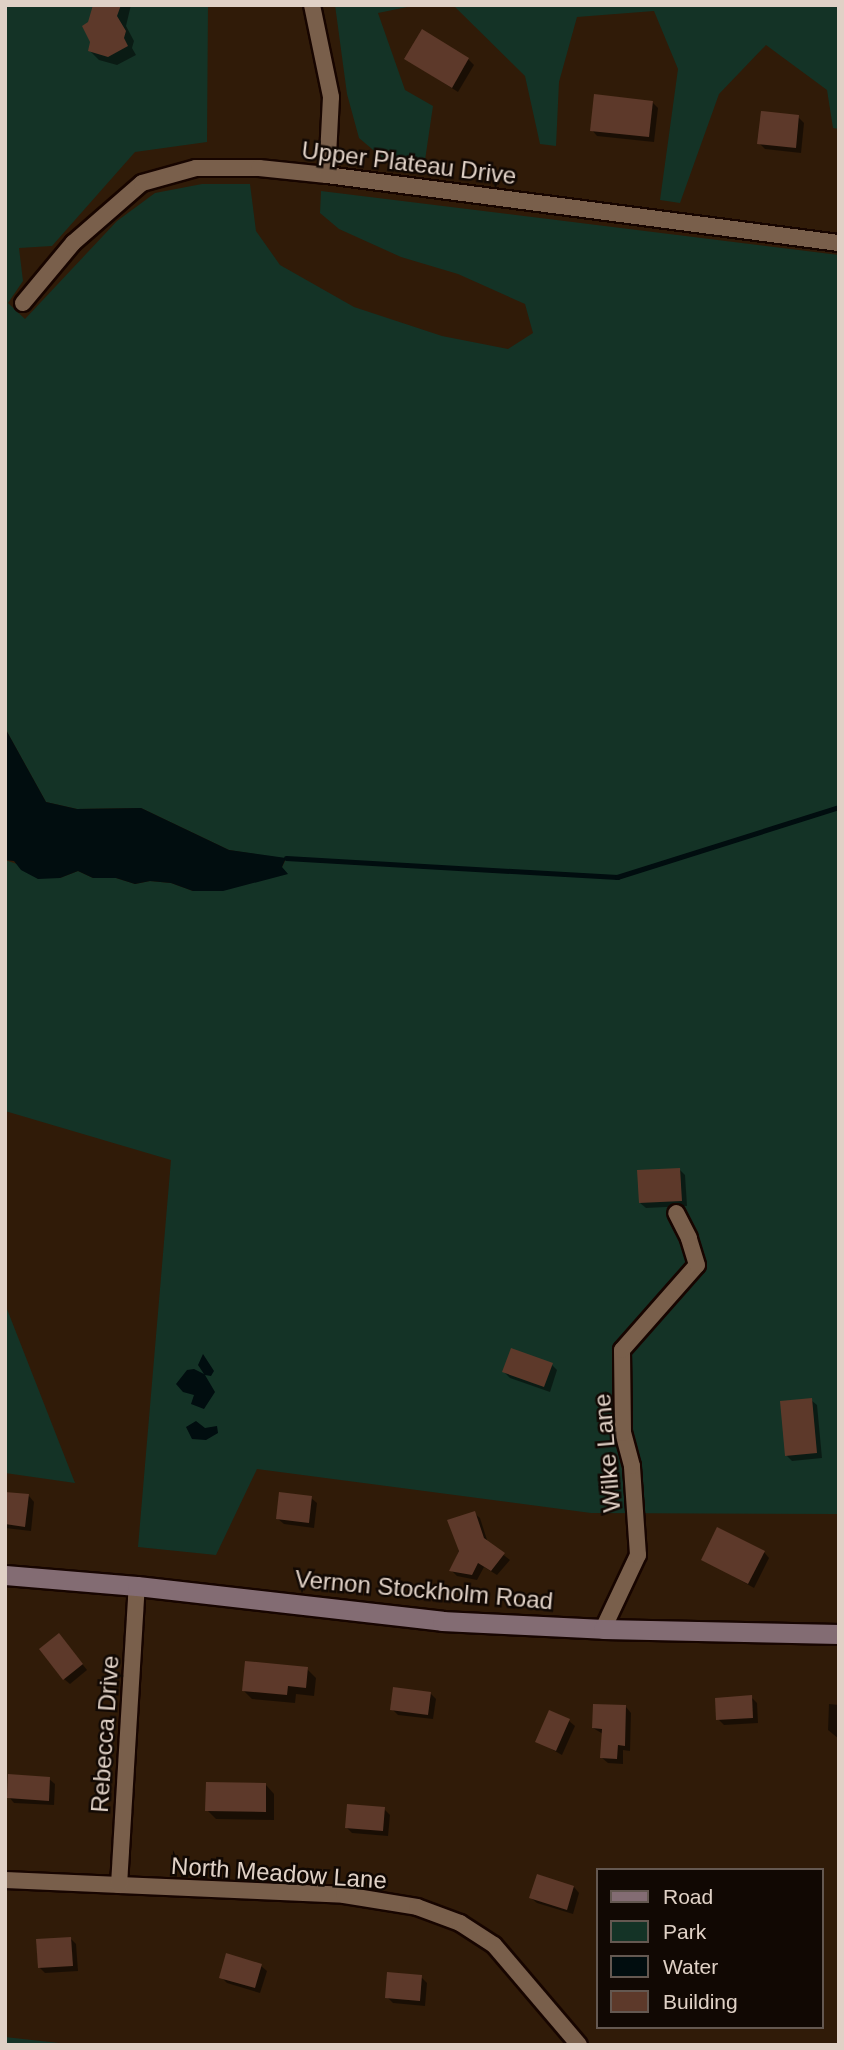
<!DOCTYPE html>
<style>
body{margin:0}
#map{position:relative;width:844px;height:2050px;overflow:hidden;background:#301b08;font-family:Arial,sans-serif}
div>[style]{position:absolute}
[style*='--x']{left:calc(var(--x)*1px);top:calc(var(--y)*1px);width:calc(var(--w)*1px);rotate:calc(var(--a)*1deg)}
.green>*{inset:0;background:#143326}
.water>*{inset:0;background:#010d0f}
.shadow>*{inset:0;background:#0007}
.stream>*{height:5px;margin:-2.5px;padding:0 2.5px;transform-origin:2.5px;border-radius:2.5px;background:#010d0f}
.building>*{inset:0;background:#5d392a}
.roads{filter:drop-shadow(2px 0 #170500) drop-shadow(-2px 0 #170500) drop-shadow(0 2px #170500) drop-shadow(0 -2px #170500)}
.minor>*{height:16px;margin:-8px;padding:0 8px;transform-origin:8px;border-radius:8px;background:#795f4b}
.secondary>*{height:19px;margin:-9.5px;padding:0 9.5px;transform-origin:9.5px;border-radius:9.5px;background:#836c73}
span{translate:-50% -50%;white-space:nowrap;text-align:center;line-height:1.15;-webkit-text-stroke:5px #110803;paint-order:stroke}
.street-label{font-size:24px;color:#e0d1c6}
.frame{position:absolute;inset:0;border:7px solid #e0d1c6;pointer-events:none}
.legend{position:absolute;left:596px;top:1868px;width:228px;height:161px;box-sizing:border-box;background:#110803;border:2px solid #645851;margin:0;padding:9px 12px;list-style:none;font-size:21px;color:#e0d1c6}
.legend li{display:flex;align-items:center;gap:14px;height:35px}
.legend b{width:35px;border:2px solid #645851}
</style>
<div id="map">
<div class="green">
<i style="clip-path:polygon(5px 5px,208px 5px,207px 142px,135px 152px,52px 246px,19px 248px,23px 281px,8px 303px,25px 319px,117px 221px,155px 193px,202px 184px,250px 184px,256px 231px,280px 265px,354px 307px,442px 336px,508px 349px,533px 333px,525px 304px,458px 274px,401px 257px,339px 229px,320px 213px,321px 191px,839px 255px,839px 1514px,591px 1513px,257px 1469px,216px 1555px,138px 1547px,171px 1160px,5px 1111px,5px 860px,60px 878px,78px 871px,93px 878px,116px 878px,135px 884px,150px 881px,171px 883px,193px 891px,282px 867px,286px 859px,229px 850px,141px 808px,77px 809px,46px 802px,5px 728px)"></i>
<i style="clip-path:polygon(335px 5px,417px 5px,378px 13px,405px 90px,433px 106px,424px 167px,385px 160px,359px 138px,347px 94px)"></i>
<i style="clip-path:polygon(453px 5px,839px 5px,839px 129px,833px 128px,827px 90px,766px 45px,719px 94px,680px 203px,660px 200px,678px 69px,654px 11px,577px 17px,559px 82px,556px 146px,540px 144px,525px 76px)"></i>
<i style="clip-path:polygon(5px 1304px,75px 1483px,5px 1473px)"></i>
<i style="clip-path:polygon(5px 2037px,77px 2045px,5px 2045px)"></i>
</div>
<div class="water">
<i style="clip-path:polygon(5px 728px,46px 802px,77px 809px,141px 808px,229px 850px,286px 858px,282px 867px,288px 874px,223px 891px,193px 891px,171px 883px,150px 881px,135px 884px,116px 878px,93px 878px,78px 871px,60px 878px,38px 879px,21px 870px,14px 861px,5px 860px)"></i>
<i style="clip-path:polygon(203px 1354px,214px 1371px,211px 1376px,205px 1375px,215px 1392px,204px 1409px,191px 1404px,194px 1395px,183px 1392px,176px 1384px,187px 1370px,194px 1369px,204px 1374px,198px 1365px)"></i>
<i style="clip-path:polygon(196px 1421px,205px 1428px,217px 1426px,218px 1433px,206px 1440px,192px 1439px,186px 1427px)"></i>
</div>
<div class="shadow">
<i style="clip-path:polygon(95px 5px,131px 5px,126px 26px,134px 41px,132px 48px,136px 55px,117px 65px,99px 60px,90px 51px,92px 42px,89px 24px)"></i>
<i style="clip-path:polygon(406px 59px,468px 59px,474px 65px,458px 92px)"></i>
<i style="clip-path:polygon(652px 102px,658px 108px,654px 142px,597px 136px,592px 130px)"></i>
<i style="clip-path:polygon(798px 117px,804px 123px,801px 153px,765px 149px,759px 143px)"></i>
<i style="clip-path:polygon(680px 1170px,685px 1175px,687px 1206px,646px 1208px,640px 1203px)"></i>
<i style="clip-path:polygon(552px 1365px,557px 1370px,550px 1392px,510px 1378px,504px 1372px)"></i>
<i style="clip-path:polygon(811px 1400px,817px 1405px,822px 1458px,792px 1461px,786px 1455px)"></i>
<i style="clip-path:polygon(5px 1493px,29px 1496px,34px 1502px,31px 1531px,5px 1528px)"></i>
<i style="clip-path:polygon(311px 1498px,317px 1503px,314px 1528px,284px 1524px,278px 1519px)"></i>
<i style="clip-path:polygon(474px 1513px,480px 1518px,488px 1543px,510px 1560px,497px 1575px,484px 1567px,477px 1580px,457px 1576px,451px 1570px)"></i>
<i style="clip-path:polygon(764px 1552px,769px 1558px,754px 1588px,703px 1559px)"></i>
<i style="clip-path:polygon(64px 1641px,87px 1670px,70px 1684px,64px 1679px)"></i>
<i style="clip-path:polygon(307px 1669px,316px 1678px,314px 1696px,296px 1694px,295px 1703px,252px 1699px,243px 1690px)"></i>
<i style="clip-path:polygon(430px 1693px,436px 1699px,433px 1719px,398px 1715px,392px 1709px)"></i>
<i style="clip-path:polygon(751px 1697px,757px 1703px,758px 1723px,724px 1725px,718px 1719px)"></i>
<i style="clip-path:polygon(829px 1704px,839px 1705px,839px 1739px,828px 1730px)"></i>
<i style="clip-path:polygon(626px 1707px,631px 1713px,630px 1751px,623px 1750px,623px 1764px,608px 1763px,602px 1758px,603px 1734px,593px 1728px)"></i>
<i style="clip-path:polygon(569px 1721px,575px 1726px,562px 1755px,537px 1741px)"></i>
<i style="clip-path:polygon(49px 1779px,55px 1784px,54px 1805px,14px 1803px,9px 1797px)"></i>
<i style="clip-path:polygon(266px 1785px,274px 1794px,274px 1820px,216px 1819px,207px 1810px)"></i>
<i style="clip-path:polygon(384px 1809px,390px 1815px,388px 1836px,352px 1833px,346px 1827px)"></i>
<i style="clip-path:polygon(574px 1887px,579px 1893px,573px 1914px,537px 1903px,531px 1898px)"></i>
<i style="clip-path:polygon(71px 1939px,76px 1944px,78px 1971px,45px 1973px,39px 1967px)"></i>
<i style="clip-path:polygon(261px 1966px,267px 1971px,260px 1993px,227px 1983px,221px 1977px)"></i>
<i style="clip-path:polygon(421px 1977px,427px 1983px,425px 2006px,393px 2003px,387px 1997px)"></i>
</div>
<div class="stream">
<i style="--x:286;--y:858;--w:332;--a:3.3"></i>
<i style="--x:617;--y:877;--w:233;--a:-17.5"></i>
</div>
<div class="building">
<i style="clip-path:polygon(93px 5px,121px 5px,117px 16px,126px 31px,124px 38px,128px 46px,108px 57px,88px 51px,90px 42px,82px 26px,88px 22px)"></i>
<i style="clip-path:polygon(422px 29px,469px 58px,452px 88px,404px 59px)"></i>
<i style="clip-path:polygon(594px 94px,653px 101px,649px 137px,590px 131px)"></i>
<i style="clip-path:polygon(761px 111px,799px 115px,796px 148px,757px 144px)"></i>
<i style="clip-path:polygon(680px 1168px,682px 1201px,639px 1203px,637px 1170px)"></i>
<i style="clip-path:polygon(511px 1348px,553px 1363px,544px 1387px,502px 1372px)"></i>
<i style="clip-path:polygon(812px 1398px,817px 1453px,785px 1456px,780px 1401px)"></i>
<i style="clip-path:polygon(5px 1492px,29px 1494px,25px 1527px,5px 1524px)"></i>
<i style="clip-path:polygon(279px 1492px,312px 1496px,309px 1523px,276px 1519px)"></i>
<i style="clip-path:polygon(475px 1511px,484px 1538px,505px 1553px,491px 1571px,478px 1563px,472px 1575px,449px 1571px,459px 1551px,447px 1520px)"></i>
<i style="clip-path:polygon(717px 1527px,765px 1551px,748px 1584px,701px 1560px)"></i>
<i style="clip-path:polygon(59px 1633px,83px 1664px,63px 1680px,39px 1649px)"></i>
<i style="clip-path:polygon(245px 1661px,308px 1667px,306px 1688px,288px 1686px,287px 1695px,242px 1691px)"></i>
<i style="clip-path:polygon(393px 1687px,431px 1692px,428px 1715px,390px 1710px)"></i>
<i style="clip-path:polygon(752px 1695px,753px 1718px,716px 1720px,715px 1698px)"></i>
<i style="clip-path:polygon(593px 1704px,626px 1705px,625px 1746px,618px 1745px,617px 1759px,600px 1758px,602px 1729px,592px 1728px)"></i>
<i style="clip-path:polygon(549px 1710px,570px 1719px,556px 1751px,535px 1742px)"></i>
<i style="clip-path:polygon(8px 1774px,50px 1777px,49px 1801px,7px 1798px)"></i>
<i style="clip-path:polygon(206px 1782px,266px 1783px,266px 1812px,205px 1811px)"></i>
<i style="clip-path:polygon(347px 1804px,385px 1807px,383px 1831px,345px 1828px)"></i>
<i style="clip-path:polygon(537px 1874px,574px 1886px,567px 1910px,529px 1898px)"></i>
<i style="clip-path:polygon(71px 1937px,73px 1966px,38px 1968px,36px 1939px)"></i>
<i style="clip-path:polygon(226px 1953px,262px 1964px,255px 1988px,219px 1978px)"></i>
<i style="clip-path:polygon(387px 1972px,422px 1975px,420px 2001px,385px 1998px)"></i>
</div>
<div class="roads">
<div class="minor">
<i style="--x:312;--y:5;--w:94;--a:78.3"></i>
<i style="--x:331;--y:97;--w:78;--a:92.9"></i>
<i style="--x:23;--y:303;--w:78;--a:-50.2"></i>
<i style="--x:73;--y:243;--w:91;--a:-41"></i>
<i style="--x:142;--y:183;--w:56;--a:-15.5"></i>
<i style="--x:196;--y:168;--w:63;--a:0"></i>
<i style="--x:259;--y:168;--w:68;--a:5.9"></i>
<i style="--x:327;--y:175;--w:516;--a:7.57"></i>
<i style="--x:603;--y:1629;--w:82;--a:-64.7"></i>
<i style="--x:638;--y:1555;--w:89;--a:-93.9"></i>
<i style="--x:632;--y:1466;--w:34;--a:-105"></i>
<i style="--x:623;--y:1433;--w:83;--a:-90.7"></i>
<i style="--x:622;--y:1350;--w:113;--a:-48.6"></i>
<i style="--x:697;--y:1265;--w:28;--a:-107"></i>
<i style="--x:689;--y:1238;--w:28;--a:-117"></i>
<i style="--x:5;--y:1880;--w:339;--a:2.5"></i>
<i style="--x:344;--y:1895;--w:74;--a:9.3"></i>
<i style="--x:417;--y:1907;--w:46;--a:20.4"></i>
<i style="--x:460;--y:1923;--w:40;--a:32.9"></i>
<i style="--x:494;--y:1945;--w:131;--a:49.6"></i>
<i style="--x:119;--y:1885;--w:300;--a:-86.6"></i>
</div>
<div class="secondary">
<i style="--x:5;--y:1575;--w:132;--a:4.8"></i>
<i style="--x:137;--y:1586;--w:307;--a:6.5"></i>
<i style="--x:442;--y:1621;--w:161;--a:2.8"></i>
<i style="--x:603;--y:1629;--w:236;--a:1.2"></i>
</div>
</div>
<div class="street-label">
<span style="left:409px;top:163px;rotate:7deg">Upper Plateau Drive</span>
<span style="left:607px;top:1453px;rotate:-95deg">Wilke Lane</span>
<span style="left:424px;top:1590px;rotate:5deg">Vernon Stockholm Road</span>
<span style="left:105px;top:1734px;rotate:-86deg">Rebecca Drive</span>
<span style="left:279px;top:1873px;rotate:4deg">North Meadow Lane</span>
</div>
<div class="frame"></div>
<ul class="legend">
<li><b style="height:9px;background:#836c73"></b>Road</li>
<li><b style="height:19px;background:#143326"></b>Park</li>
<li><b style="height:19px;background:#010d0f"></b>Water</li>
<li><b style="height:19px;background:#5d392a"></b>Building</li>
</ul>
</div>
